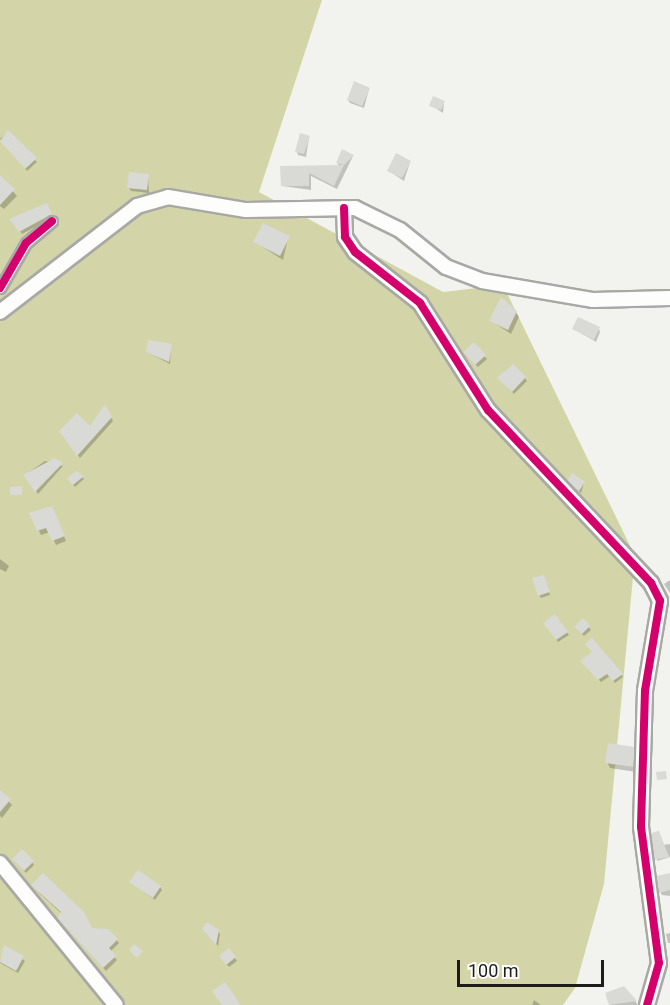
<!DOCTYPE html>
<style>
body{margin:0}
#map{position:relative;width:670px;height:1005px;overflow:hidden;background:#f2f3ee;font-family:Roboto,sans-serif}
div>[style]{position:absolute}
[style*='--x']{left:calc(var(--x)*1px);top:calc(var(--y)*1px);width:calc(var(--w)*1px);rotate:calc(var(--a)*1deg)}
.forest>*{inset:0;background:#d3d5a8}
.shadow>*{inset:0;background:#0003}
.building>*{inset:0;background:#d9d9d5}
.roads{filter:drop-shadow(2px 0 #a8a9a5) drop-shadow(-2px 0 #a8a9a5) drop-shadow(0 2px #a8a9a5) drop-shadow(0 -2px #a8a9a5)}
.street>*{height:9px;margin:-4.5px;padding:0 4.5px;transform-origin:4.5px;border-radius:4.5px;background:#fdfdfc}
.secondary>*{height:14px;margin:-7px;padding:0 7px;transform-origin:7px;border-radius:7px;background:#fdfdfc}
.cycleway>*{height:8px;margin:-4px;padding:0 4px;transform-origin:4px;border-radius:4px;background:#d6006c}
span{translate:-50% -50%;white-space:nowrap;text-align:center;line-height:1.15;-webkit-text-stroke:4.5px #fffffe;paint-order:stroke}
.scale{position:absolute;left:457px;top:960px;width:147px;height:27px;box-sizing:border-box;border:3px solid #1c1c1a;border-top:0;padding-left:8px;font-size:18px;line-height:21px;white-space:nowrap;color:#1c1c1a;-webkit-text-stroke:4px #fffffe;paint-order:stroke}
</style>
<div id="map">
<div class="forest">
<i style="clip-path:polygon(0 0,322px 0,259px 192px,443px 292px,503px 285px,635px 556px,604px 884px,575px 988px,563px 1005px,0 1005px)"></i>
</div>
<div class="shadow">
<i style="clip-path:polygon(369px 89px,364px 108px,350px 103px,348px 100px)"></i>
<i style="clip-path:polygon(444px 102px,443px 113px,431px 105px)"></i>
<i style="clip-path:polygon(8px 132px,37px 162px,27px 171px,0 139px)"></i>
<i style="clip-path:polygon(309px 137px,306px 157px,298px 155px,297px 152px)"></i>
<i style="clip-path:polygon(353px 156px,337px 189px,311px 176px,311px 190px,282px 186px,282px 168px,340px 167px,337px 163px)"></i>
<i style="clip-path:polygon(410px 162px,404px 181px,389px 171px)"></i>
<i style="clip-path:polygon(148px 176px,149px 193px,131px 191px,129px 188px)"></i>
<i style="clip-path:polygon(0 177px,17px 196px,4px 209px,0 206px)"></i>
<i style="clip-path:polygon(49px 208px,52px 218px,22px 234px,12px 220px)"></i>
<i style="clip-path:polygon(288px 238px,283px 260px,255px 242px)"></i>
<i style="clip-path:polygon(516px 312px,519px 317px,511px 334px,491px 321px)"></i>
<i style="clip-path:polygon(574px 329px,599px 329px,600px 332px,596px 342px)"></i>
<i style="clip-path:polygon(474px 345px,487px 359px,478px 367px,467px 356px)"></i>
<i style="clip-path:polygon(171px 346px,170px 364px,147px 352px)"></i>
<i style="clip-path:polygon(499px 378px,525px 378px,527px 381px,514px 394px)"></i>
<i style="clip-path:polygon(105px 407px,113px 421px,80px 458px,62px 435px,90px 428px)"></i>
<i style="clip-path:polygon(45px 461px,63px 466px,38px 494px,25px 475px)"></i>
<i style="clip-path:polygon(82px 477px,84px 479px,75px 487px,71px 482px)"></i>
<i style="clip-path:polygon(584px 483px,581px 493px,571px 484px)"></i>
<i style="clip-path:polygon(54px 512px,66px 541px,56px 545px,50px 532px,41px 535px,31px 514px)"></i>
<i style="clip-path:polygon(0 559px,9px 566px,6px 572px,0 569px)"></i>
<i style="clip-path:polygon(545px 579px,550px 595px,541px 598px,539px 595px)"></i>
<i style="clip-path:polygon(670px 580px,670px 593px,664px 584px)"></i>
<i style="clip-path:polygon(555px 616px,569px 635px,558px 642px,545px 623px)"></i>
<i style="clip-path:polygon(583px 621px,591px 630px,584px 636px,578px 630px)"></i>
<i style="clip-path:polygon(584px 664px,622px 675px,623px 677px,615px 683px,610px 676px,601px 682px)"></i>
<i style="clip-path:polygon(633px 748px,636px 772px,610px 768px,607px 762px)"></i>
<i style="clip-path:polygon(0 792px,12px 805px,2px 818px,0 816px)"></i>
<i style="clip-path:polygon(670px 844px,670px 857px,657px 861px,662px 845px)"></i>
<i style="clip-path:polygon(15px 862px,32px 862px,34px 865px,26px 873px)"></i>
<i style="clip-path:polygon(670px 875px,670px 896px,662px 895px,660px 892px)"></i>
<i style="clip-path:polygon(131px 882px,160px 887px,162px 890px,155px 900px)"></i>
<i style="clip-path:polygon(35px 889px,91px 930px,108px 930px,119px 943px,110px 952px,117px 960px,106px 971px,61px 922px,62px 914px)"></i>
<i style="clip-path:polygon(218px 931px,220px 934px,218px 946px,206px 932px)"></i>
<i style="clip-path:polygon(670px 933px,670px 943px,668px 943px,666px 934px)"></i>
<i style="clip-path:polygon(5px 947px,25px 961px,18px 973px,0 963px)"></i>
<i style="clip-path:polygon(229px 950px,237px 961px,229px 967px,223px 959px)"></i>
<i style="clip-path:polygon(623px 988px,636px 1002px,638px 1005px,611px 1005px,607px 994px)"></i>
<i style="clip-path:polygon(534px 1000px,541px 1005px,532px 1005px)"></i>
</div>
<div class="building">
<i style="clip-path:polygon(354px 81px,370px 88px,362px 106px,347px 100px)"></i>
<i style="clip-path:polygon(433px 96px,445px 101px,441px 110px,429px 106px)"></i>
<i style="clip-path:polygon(8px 130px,37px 158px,25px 169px,0 141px)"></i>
<i style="clip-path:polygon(300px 133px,310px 136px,304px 154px,295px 152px)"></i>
<i style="clip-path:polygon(342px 149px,354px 155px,344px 165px,336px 163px)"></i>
<i style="clip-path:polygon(396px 153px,411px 161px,402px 178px,387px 171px)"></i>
<i style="clip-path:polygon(344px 165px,334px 186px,309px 173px,309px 186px,281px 186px,280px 166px)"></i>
<i style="clip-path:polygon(129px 172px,149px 174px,147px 190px,127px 188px)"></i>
<i style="clip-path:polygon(0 175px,15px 189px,0 205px)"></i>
<i style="clip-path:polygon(47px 203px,52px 214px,19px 232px,9px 219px)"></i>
<i style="clip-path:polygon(263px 223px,290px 236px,280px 256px,253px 242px)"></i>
<i style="clip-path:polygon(501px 297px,517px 311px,508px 330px,489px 321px)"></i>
<i style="clip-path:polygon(578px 317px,600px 327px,594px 340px,572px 329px)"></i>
<i style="clip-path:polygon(148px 340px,172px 344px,169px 362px,146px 352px)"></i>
<i style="clip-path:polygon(474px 342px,486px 355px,475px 365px,463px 352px)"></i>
<i style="clip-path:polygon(513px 364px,526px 377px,512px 392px,497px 378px)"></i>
<i style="clip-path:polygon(105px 404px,112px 417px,77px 456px,59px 431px,77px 413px,90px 426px)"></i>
<i style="clip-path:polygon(55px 458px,63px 463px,35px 492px,23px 475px)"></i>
<i style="clip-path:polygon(76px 471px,84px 476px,73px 485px,67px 479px)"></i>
<i style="clip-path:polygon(572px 473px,585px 482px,579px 491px,567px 481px)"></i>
<i style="clip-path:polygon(22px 486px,22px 495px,10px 495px,10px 487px)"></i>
<i style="clip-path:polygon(52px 506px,65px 536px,52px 541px,46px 528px,37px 531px,29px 513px)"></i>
<i style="clip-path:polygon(544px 575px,550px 592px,538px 596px,532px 578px)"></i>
<i style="clip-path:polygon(555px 614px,568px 632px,556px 640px,543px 623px)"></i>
<i style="clip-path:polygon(583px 618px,590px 626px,582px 634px,574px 627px)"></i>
<i style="clip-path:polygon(592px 638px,623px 674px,613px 681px,607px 674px,598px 680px,580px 661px,592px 652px,585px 644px)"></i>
<i style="clip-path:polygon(608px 743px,634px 747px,634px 767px,605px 763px)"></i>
<i style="clip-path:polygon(666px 771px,667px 779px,657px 780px,656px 772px)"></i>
<i style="clip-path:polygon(0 790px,11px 799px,0 812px)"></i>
<i style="clip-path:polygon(659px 831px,669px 857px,654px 860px,651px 833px)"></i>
<i style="clip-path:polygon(22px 849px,34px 861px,24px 871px,12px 859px)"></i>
<i style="clip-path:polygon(138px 870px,161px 886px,153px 898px,129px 882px)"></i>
<i style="clip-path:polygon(43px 873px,84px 912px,92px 928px,108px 929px,118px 939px,109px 948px,116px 956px,103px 968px,57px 918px,61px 912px,31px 885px)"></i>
<i style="clip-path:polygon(670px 873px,670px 890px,659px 893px,657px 876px)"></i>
<i style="clip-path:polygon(207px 922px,219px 930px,216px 945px,202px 929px)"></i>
<i style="clip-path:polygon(134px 944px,143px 951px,137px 958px,129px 950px)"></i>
<i style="clip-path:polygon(4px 945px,24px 956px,16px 971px,0 962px)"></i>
<i style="clip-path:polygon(229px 948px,236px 957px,226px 965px,219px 956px)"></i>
<i style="clip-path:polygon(225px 982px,234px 995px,240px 1005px,222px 1005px,212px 991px)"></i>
<i style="clip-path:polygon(624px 986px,637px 1001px,609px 1005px,605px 993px)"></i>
</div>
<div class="roads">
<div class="street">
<i style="--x:0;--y:288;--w:52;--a:-60"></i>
<i style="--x:26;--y:243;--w:34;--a:-40"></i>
</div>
<div class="secondary">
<i style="--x:344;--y:208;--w:29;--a:88"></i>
<i style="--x:345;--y:237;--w:18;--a:56"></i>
<i style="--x:355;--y:252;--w:83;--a:38.1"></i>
<i style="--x:420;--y:303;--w:127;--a:57.6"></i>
<i style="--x:488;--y:410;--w:238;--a:46.7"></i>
<i style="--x:651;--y:583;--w:20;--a:63"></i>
<i style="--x:660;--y:601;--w:91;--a:99.5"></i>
<i style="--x:645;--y:691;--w:136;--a:91.7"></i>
<i style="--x:641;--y:827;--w:137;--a:82.5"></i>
<i style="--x:659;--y:963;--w:44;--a:105.9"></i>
<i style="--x:0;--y:312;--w:173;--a:-37.7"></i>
<i style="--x:137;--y:206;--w:32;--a:-16"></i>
<i style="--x:168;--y:197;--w:79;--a:9.5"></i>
<i style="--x:246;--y:210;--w:109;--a:-1.1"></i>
<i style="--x:355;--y:208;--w:50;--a:26.1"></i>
<i style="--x:400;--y:230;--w:59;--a:38.8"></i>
<i style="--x:446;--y:267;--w:39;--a:21"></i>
<i style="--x:482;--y:281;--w:113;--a:9.7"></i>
<i style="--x:593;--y:300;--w:77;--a:-1.5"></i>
<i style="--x:0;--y:863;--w:183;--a:50.8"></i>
</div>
</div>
<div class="cycleway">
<i style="--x:344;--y:208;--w:29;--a:88"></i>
<i style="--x:345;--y:237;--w:18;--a:56"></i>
<i style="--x:355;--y:252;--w:83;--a:38.1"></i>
<i style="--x:420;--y:303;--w:127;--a:57.6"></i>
<i style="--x:488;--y:410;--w:238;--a:46.7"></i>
<i style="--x:651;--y:583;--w:20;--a:63"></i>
<i style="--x:660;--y:601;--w:91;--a:99.5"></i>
<i style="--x:645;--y:691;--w:136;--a:91.7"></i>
<i style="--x:641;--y:827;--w:137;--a:82.5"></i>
<i style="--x:659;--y:963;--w:44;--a:105.9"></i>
<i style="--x:0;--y:288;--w:52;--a:-60"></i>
<i style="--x:26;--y:243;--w:34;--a:-40"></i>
</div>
<div class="scale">100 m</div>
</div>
